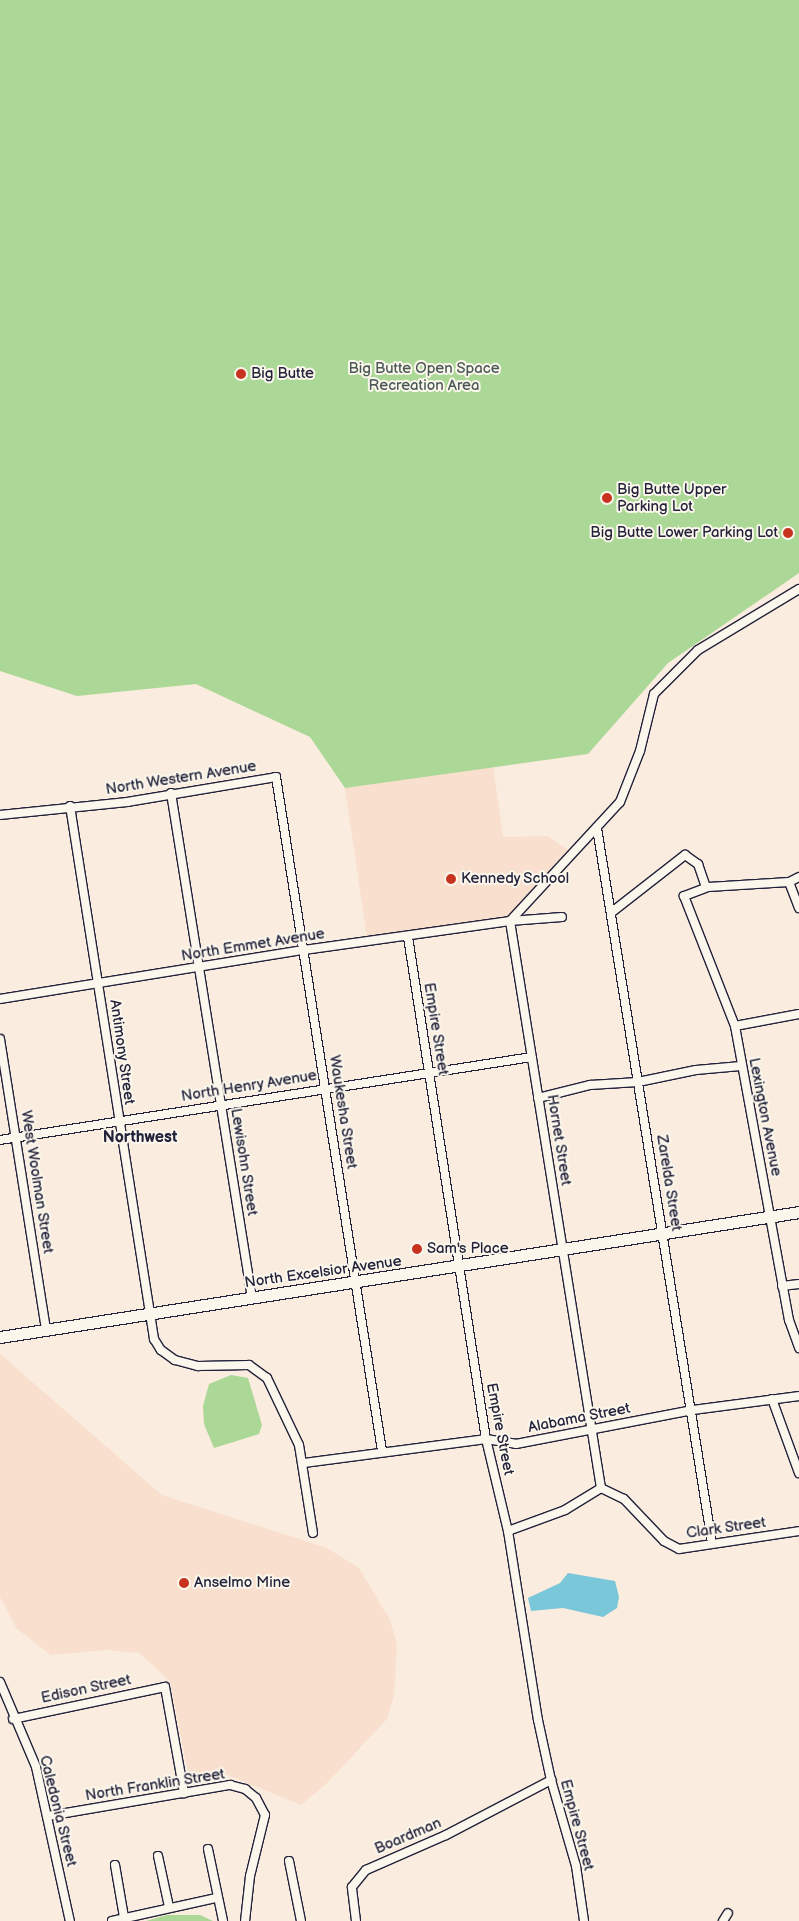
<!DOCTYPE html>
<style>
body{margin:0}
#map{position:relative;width:799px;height:1921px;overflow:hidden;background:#faecde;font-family:"Balsamiq Sans",sans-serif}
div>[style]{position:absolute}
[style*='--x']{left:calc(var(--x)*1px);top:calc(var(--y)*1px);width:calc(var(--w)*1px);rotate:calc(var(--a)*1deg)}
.built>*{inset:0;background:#f9dfce}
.green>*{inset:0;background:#abd896}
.water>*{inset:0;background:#7bc7da}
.roads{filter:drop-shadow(1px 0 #22223b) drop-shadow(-1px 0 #22223b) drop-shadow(0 1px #22223b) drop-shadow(0 -1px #22223b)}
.street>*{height:8px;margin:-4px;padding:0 4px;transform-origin:4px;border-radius:4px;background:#fbf7ec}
.secondary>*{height:11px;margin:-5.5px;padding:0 5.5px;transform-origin:5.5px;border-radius:5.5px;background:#fbf7ec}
.dots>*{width:14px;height:14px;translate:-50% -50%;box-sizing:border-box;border:2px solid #fbf7ec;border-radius:50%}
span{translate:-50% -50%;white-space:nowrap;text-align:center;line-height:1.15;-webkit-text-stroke:4px #fbf7ec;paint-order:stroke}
.park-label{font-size:15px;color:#4b5956}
.poi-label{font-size:15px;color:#22223b}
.left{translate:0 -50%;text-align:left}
.right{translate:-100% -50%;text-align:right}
.street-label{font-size:15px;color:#22223b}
.neighbourhood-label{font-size:16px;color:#22223b;font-weight:700}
</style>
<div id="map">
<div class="built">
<i style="clip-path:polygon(493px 766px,503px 837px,548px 836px,568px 850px,519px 907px,506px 918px,367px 938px,345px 788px)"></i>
<i style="clip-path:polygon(0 1354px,162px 1495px,327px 1548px,359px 1568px,390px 1620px,397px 1645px,394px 1696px,387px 1719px,327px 1783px,301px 1805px,218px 1771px,189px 1778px,170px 1681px,139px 1653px,106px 1650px,51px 1655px,17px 1629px,0 1597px)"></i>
</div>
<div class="green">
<i style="clip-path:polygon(0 0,799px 0,799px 573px,668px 663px,588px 754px,345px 788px,310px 737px,196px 684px,77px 696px,0 671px)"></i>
<i style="clip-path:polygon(231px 1375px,248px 1378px,262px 1425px,259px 1434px,214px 1448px,204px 1424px,203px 1406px,209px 1384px)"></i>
<i style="clip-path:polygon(167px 1915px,200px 1915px,213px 1921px,146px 1921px)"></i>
</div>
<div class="water">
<i style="clip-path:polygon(568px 1573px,615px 1581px,619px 1597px,617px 1608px,603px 1617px,563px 1608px,531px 1611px,528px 1598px,560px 1583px)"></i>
</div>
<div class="roads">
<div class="street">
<i style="--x:171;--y:793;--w:511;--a:80.89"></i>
<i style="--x:70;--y:806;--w:540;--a:81.04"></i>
<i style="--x:154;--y:1339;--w:13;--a:58"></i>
<i style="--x:161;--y:1350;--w:17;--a:36"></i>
<i style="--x:175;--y:1360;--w:24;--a:15"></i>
<i style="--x:198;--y:1366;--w:51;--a:-1.1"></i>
<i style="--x:249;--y:1365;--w:22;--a:36"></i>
<i style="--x:267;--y:1378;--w:74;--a:64.5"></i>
<i style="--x:299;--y:1445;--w:89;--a:81"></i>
<i style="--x:0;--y:815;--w:128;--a:-5.8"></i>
<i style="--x:127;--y:802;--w:151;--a:-9.5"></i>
<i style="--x:276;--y:777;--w:682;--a:81.06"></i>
<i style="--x:597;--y:828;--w:724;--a:80.86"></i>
<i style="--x:799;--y:877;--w:11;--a:153"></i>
<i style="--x:789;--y:882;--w:81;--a:176.5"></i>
<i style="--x:708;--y:887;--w:26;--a:159"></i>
<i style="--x:684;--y:896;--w:140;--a:68.6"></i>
<i style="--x:735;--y:1026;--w:299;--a:79.6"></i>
<i style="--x:789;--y:1320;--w:30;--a:70"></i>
<i style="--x:789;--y:882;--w:28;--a:69"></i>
<i style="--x:612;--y:912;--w:93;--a:-38"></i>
<i style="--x:685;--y:855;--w:16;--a:35"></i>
<i style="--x:698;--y:864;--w:24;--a:71"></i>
<i style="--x:408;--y:937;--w:508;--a:81.17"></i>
<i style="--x:486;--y:1439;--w:95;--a:76.6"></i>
<i style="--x:508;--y:1531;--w:191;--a:81"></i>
<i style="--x:538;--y:1720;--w:61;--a:77.8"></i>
<i style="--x:551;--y:1780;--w:90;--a:73.8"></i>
<i style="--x:576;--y:1866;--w:56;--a:81.7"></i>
<i style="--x:0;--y:999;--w:308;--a:-9.2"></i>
<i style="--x:304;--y:950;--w:208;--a:-8"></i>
<i style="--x:510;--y:921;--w:52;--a:-4.4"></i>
<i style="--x:735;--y:1026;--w:65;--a:-10.6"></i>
<i style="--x:0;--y:1039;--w:296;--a:81"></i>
<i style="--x:538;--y:1098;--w:54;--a:-14"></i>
<i style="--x:590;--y:1085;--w:48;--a:-3.6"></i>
<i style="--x:638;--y:1082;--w:59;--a:-11.7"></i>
<i style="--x:696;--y:1070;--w:45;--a:-5.1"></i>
<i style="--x:0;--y:1140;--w:538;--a:-8.87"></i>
<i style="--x:782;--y:1286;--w:17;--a:-7"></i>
<i style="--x:772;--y:1399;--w:79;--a:70"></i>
<i style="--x:304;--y:1463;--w:184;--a:-7.5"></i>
<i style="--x:486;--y:1439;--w:30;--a:9"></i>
<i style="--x:516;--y:1444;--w:180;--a:-10.9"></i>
<i style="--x:693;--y:1410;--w:107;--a:-7.5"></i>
<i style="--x:601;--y:1488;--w:574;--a:-99.12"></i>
<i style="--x:510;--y:921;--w:162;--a:-47.3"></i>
<i style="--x:620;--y:802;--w:55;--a:-68.6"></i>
<i style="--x:640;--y:751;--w:59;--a:-76.2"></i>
<i style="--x:654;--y:694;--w:62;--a:-45"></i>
<i style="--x:698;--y:650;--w:118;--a:-31.1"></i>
<i style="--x:508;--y:1531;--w:61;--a:-20.2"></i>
<i style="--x:565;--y:1510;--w:42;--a:-31.4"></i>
<i style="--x:601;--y:1488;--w:25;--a:26"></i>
<i style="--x:624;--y:1499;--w:58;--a:46.4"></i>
<i style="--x:664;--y:1541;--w:17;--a:28"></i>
<i style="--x:679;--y:1549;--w:121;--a:-8.5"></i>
<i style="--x:0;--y:1682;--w:92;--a:67"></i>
<i style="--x:36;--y:1767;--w:158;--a:77.6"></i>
<i style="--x:13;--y:1719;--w:155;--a:-11.9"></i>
<i style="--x:165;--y:1687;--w:108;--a:79.8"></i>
<i style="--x:48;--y:1816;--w:185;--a:-9.7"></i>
<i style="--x:230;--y:1785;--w:16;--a:15"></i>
<i style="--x:245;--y:1789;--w:14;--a:39"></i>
<i style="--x:256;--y:1798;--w:19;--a:62"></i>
<i style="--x:265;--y:1815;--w:63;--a:103.8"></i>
<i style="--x:250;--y:1876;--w:45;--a:96.3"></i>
<i style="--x:208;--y:1849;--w:74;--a:78.2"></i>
<i style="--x:158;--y:1856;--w:52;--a:77.8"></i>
<i style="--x:289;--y:1861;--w:61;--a:78.7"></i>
<i style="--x:115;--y:1865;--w:53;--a:80.2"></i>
<i style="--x:112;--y:1921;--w:107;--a:-12.5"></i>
<i style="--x:356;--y:1921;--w:34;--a:-97"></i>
<i style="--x:352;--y:1887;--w:22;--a:-51"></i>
<i style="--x:366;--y:1870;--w:87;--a:-23.6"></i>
<i style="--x:446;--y:1835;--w:119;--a:-27.6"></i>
<i style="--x:723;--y:1921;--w:9;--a:-58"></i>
</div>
<div class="secondary">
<i style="--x:0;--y:1337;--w:809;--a:-8.89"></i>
</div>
</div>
<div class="dots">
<i style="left:241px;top:374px;background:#c8321e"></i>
<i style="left:607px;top:498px;background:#c8321e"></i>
<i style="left:788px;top:533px;background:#c8321e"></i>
<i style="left:451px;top:879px;background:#c8321e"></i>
<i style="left:417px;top:1249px;background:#c8321e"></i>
<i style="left:184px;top:1583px;background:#c8321e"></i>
</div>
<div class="park-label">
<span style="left:424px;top:377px">Big Butte Open Space<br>Recreation Area</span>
</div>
<div class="poi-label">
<span class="left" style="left:251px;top:374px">Big Butte</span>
<span class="left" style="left:617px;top:498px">Big Butte Upper<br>Parking Lot</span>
<span class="right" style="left:778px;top:533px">Big Butte Lower Parking Lot</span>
<span class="left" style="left:461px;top:879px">Kennedy School</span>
<span class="left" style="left:427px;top:1249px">Sam's Place</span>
<span class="left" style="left:194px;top:1583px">Anselmo Mine</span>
</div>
<div class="street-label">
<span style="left:181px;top:778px;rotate:-9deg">North Western Avenue</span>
<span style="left:253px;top:945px;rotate:-9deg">North Emmet Avenue</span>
<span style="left:436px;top:1029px;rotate:81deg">Empire Street</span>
<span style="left:122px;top:1052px;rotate:82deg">Antimony Street</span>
<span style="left:249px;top:1086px;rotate:-9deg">North Henry Avenue</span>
<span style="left:343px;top:1112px;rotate:81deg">Waukesha Street</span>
<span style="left:765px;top:1117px;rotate:79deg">Lexington Avenue</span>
<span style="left:559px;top:1140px;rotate:81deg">Hornet Street</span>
<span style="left:244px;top:1162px;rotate:81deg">Lewisohn Street</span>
<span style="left:37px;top:1182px;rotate:81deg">West Woolman Street</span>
<span style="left:669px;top:1183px;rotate:81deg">Zarelda Street</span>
<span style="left:323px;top:1272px;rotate:-8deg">North Excelsior Avenue</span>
<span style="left:579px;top:1418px;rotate:-11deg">Alabama Street</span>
<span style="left:500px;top:1429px;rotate:79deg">Empire Street</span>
<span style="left:726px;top:1528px;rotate:-8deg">Clark Street</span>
<span style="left:86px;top:1689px;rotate:-12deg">Edison Street</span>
<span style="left:155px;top:1785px;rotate:-9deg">North Franklin Street</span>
<span style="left:58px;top:1811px;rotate:76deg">Caledonia Street</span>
<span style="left:577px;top:1825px;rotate:75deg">Empire Street</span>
<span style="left:408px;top:1836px;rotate:-23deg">Boardman</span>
</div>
<div class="neighbourhood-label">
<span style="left:140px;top:1138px">Northwest</span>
</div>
</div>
